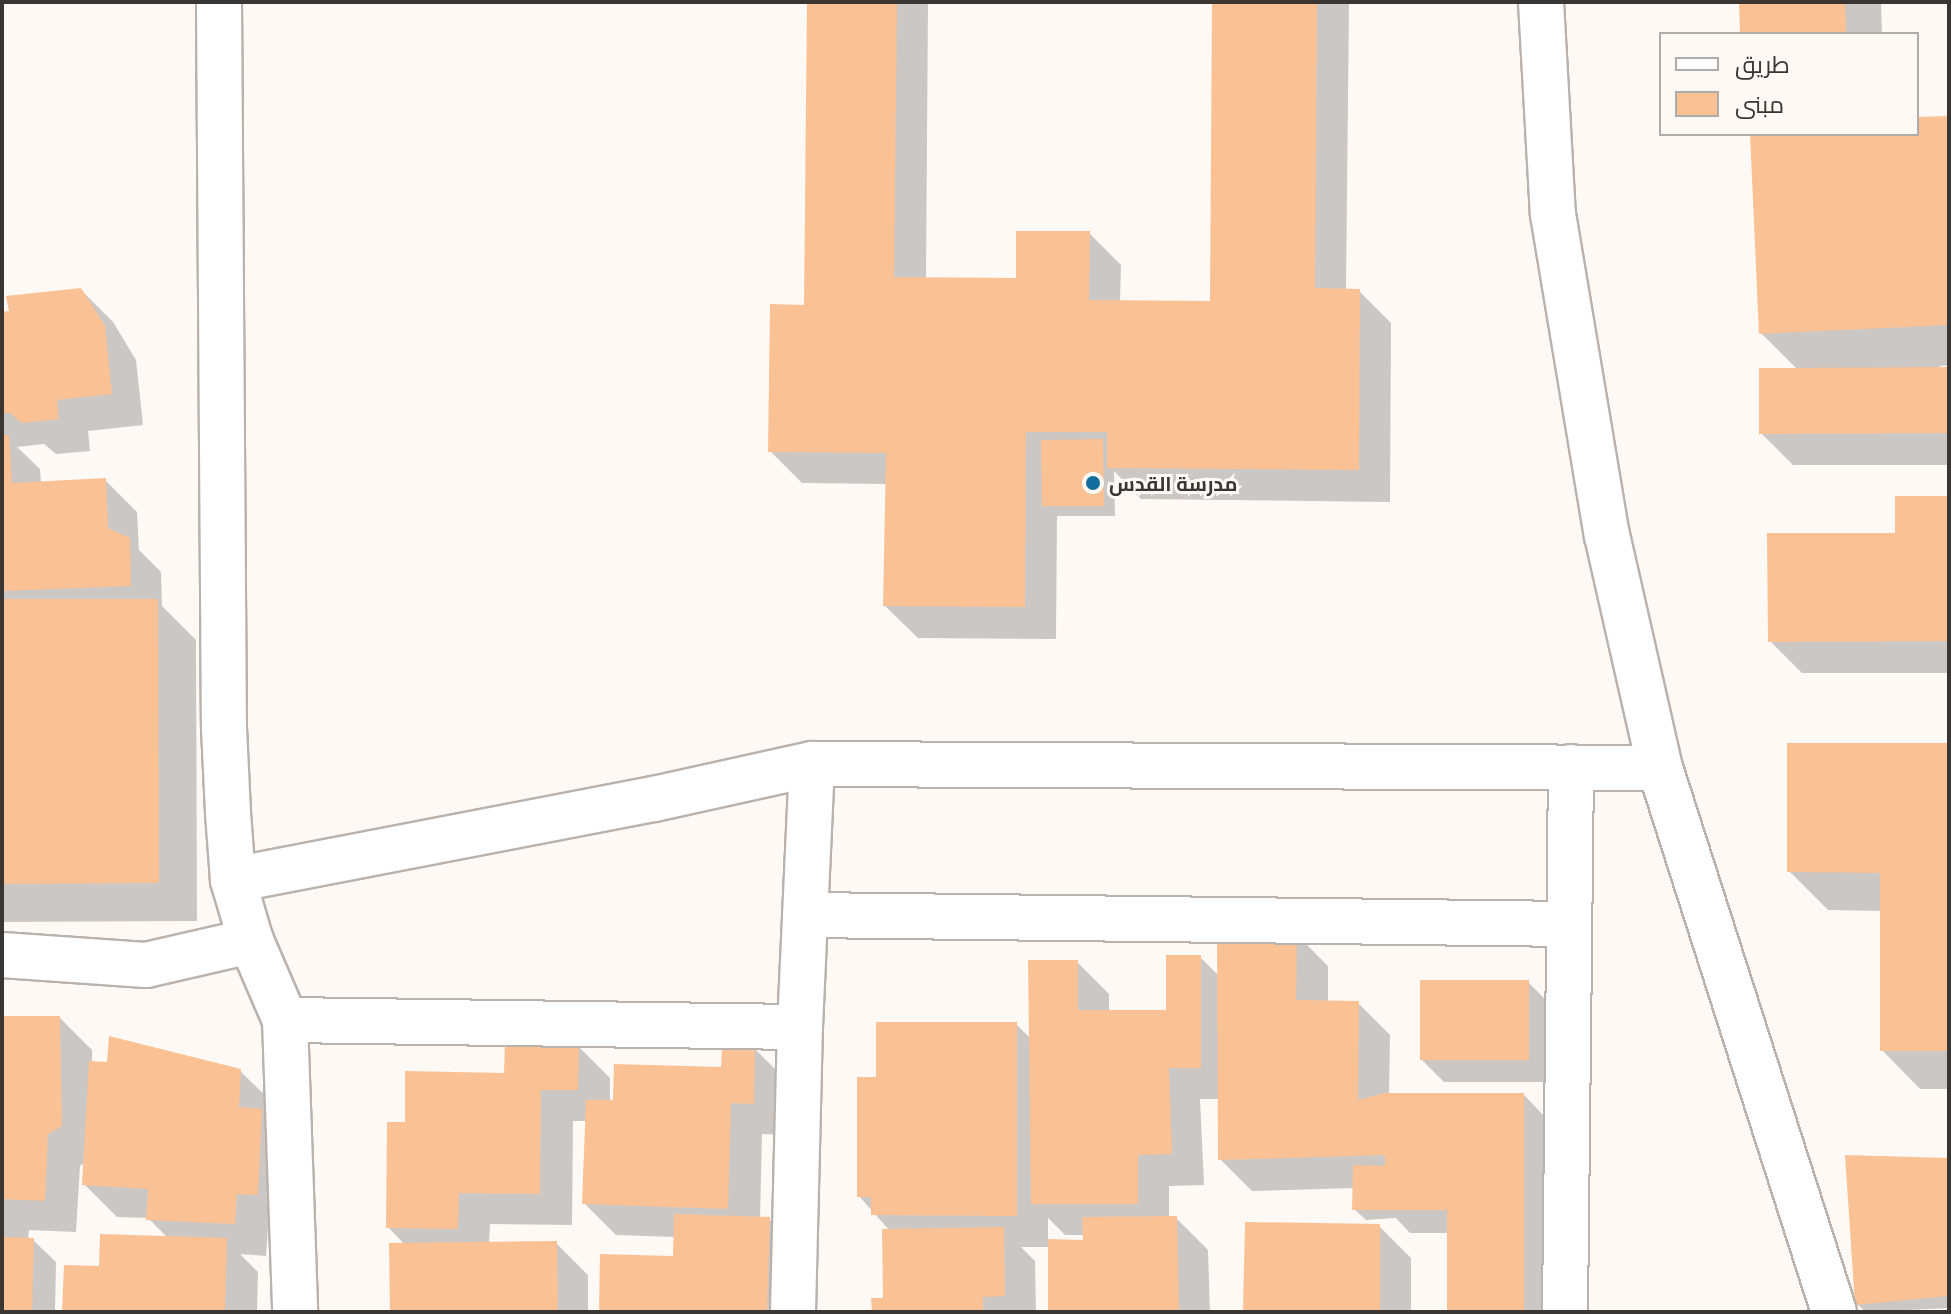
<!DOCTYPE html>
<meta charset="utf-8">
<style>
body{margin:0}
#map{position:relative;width:1951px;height:1314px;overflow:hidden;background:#fef9f5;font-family:Merriweather,Cairo,serif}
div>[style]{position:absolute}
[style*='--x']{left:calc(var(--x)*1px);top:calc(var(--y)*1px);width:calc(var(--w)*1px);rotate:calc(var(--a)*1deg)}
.shadow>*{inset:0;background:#0003}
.building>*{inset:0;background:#fac195}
.roads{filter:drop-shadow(2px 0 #bab2ac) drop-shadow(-2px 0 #bab2ac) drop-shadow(0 2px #bab2ac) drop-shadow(0 -2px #bab2ac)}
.street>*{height:44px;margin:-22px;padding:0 22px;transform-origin:22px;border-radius:22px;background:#fff}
.dots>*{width:22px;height:22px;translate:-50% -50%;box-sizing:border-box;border:4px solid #fef9f5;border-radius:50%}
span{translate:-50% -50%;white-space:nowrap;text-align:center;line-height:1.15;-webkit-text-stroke:6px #fef9f5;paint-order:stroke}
.poi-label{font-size:20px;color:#393634;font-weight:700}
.left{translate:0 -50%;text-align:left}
.frame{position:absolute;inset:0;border:4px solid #393634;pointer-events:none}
.legend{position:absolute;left:1659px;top:32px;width:260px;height:104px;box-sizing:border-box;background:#fef9f5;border:2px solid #afaba8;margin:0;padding:10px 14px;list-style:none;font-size:24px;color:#393634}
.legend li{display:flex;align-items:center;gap:16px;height:40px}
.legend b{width:40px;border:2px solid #afaba8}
</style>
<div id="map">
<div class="shadow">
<i style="clip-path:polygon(809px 2px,928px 2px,926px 280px,1018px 280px,1089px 233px,1121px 265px,1120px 302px,1212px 303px,1214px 2px,1349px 2px,1346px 290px,1359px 291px,1391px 323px,1390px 502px,1141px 499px,1114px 471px,1115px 516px,1057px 516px,1056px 639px,918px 638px,885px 606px,887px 484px,802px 483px,770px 451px,806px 307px)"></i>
<i style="clip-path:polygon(1741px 2px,1881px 2px,1882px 34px,1742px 34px)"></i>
<i style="clip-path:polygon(1949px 118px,1949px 365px,1940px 366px,1940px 369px,1949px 369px,1949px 465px,1793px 465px,1761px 433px,1798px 370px,1761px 333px,1752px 134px,1917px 134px,1917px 119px)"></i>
<i style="clip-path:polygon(81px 290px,113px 322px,136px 360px,143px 425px,88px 431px,90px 451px,56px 454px,44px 444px,17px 447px,40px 469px,41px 484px,105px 480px,137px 512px,139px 550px,161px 572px,162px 606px,196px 640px,197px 921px,2px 922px,2px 314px)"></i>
<i style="clip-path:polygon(1949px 498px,1949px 673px,1802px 673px,1770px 641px,1897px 535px)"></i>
<i style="clip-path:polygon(1949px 745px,1949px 1089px,1920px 1089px,1882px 1050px,1882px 911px,1828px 910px,1789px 871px)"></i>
<i style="clip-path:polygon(evenodd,1296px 934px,1328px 966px,1328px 1002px,1358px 1003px,1390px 1035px,1389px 1095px,1524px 1095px,1546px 1118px,1546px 1312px,1449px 1312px,1449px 1233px,1410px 1233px,1396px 1218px,1366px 1220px,1354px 1209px,1355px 1188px,1252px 1191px,1220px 1159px,1219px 1099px,1200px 1099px,1204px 1185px,1169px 1186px,1169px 1218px,1176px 1218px,1208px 1250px,1210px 1312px,1050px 1312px,1050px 1247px,1021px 1247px,1035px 1261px,1036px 1312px,874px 1312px,885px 1300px,890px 1231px,859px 1196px,878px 1079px,1016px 1024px,1031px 1039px,1077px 962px,1109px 994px,1109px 1012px,1168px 1012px,1200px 957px,1219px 976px,1296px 934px,1048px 1218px,1065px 1235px,1085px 1235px,1085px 1242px,1048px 1241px,1048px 1218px)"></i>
<i style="clip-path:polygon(1528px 982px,1551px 1005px,1551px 1082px,1444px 1082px,1422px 1060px)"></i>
<i style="clip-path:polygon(2px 1018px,60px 1018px,92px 1050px,92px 1063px,240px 1071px,273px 1103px,289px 1226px,268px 1225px,266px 1256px,240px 1254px,258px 1272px,257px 1312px,64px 1312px,101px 1269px,168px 1238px,148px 1218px,117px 1217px,85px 1185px,86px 1162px,80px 1166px,76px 1232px,29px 1230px,28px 1239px,33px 1240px,56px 1262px,55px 1312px,2px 1312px)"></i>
<i style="clip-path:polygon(578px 1046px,610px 1078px,610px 1102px,723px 1069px,755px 1049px,787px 1081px,786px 1135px,762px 1134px,760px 1219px,769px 1219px,801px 1251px,799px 1312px,601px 1312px,675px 1258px,675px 1237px,616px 1235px,584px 1203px,587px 1121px,573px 1121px,572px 1225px,490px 1224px,489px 1244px,556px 1243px,588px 1275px,588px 1312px,392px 1312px,405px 1245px,388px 1227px,407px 1124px,506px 1075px)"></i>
<i style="clip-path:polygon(1848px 1158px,1949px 1160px,1949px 1308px,1866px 1312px,1857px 1304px)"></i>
<i style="clip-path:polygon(1379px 1226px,1411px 1258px,1411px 1312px,1245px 1312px)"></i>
</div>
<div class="building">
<i style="clip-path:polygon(807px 2px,897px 2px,894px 277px,1016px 278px,1016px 231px,1090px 231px,1089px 300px,1210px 301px,1212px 2px,1317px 2px,1315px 288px,1360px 289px,1359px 470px,1107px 468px,1107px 432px,1026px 432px,1025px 607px,883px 606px,886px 453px,768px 452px,770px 304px,804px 305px)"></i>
<i style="clip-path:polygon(1739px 2px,1845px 2px,1846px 34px,1740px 34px)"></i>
<i style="clip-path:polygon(1949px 116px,1949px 325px,1759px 334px,1750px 134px,1917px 134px,1917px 117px)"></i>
<i style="clip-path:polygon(81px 288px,105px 326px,112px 394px,57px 400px,59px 419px,22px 423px,10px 413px,2px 413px,2px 312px,9px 311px,6px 296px)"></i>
<i style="clip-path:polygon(1949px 367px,1949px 433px,1759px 434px,1759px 368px)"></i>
<i style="clip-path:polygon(2px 435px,9px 435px,12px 483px,106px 478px,108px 528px,130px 538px,131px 586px,2px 591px)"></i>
<i style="clip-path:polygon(1103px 439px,1104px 506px,1042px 506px,1041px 440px)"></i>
<i style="clip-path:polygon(1895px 496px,1949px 496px,1949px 641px,1768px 642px,1767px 533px,1895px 533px)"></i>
<i style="clip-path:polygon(2px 599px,158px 599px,159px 883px,2px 884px)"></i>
<i style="clip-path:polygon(1787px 743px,1949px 743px,1949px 1051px,1880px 1051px,1880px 873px,1787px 872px)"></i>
<i style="clip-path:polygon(1217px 932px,1297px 932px,1296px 1000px,1359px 1001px,1358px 1100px,1385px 1093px,1524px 1093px,1524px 1312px,1447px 1312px,1447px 1210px,1352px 1210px,1353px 1165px,1385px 1166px,1385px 1155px,1218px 1160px)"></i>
<i style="clip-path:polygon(1166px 955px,1201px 955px,1201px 1068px,1169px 1068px,1172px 1154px,1138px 1155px,1138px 1204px,1031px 1204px,1028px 960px,1078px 960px,1078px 1010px,1166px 1010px)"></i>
<i style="clip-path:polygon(1420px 980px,1529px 980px,1529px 1060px,1420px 1060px)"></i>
<i style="clip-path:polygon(2px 1016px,60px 1016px,62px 1126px,48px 1134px,45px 1201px,2px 1199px)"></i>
<i style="clip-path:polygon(876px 1022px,1017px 1022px,1017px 1216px,871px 1215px,871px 1197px,857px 1197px,857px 1077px,876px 1077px)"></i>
<i style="clip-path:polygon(109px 1036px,241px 1069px,239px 1107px,262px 1109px,258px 1195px,237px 1194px,235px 1224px,146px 1220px,148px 1189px,82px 1185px,89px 1061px,107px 1062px)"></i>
<i style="clip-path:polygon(505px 1043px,579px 1044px,578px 1090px,541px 1090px,540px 1194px,459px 1193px,458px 1229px,386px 1228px,387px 1122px,405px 1122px,405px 1071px,504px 1073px)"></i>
<i style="clip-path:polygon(722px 1046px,755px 1047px,754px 1104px,731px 1103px,728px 1209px,582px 1204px,586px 1100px,613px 1100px,614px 1064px,721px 1067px)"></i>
<i style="clip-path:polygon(1845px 1155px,1949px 1158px,1948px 1296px,1855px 1305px)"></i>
<i style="clip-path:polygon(674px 1214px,770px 1217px,767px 1312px,599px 1312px,600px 1254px,673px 1256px)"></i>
<i style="clip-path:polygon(1177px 1216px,1179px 1312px,1048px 1312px,1048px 1239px,1083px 1240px,1082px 1217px)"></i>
<i style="clip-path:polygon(1245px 1222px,1380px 1224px,1380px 1312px,1243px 1312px)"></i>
<i style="clip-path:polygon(1004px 1227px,1005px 1296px,983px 1297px,983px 1312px,872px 1312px,871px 1298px,883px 1298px,882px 1229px)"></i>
<i style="clip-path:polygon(100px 1234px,227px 1238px,225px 1312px,62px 1312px,64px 1265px,99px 1266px)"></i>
<i style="clip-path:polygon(2px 1237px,34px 1238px,32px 1312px,2px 1312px)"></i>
<i style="clip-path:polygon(557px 1241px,558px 1312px,390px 1312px,389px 1243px)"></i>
</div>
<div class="roads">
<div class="street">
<i style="--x:219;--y:2;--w:726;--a:89.61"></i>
<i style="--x:224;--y:728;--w:85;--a:87.3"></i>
<i style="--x:228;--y:813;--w:67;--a:85.7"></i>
<i style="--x:233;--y:880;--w:64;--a:73.6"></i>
<i style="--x:251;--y:941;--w:86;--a:66.7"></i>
<i style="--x:285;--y:1020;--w:292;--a:88"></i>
<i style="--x:1541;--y:2;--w:212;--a:86.8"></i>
<i style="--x:1553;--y:214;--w:326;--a:80.5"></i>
<i style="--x:1607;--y:535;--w:239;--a:77.2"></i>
<i style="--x:1660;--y:768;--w:571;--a:72.26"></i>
<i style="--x:233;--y:880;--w:429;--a:-10.9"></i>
<i style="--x:654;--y:799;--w:162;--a:-12.5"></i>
<i style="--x:812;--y:764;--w:848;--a:0.27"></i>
<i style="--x:805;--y:915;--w:764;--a:0.67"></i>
<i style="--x:2;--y:955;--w:144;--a:4"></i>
<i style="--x:146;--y:965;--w:108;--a:-12.9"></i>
<i style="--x:285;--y:1020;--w:515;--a:0.78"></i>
<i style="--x:793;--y:1312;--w:285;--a:-88.6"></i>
<i style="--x:800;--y:1027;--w:263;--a:-87.4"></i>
<i style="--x:1565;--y:1312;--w:545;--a:-89.37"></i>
</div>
</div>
<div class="dots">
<i style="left:1093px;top:483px;background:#106d9c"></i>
</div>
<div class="poi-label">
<span class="left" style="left:1109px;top:483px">مدرسة القدس</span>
</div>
<div class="frame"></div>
<ul class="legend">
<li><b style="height:10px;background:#fff"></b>طريق</li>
<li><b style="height:22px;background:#fac195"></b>مبنى</li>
</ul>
</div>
